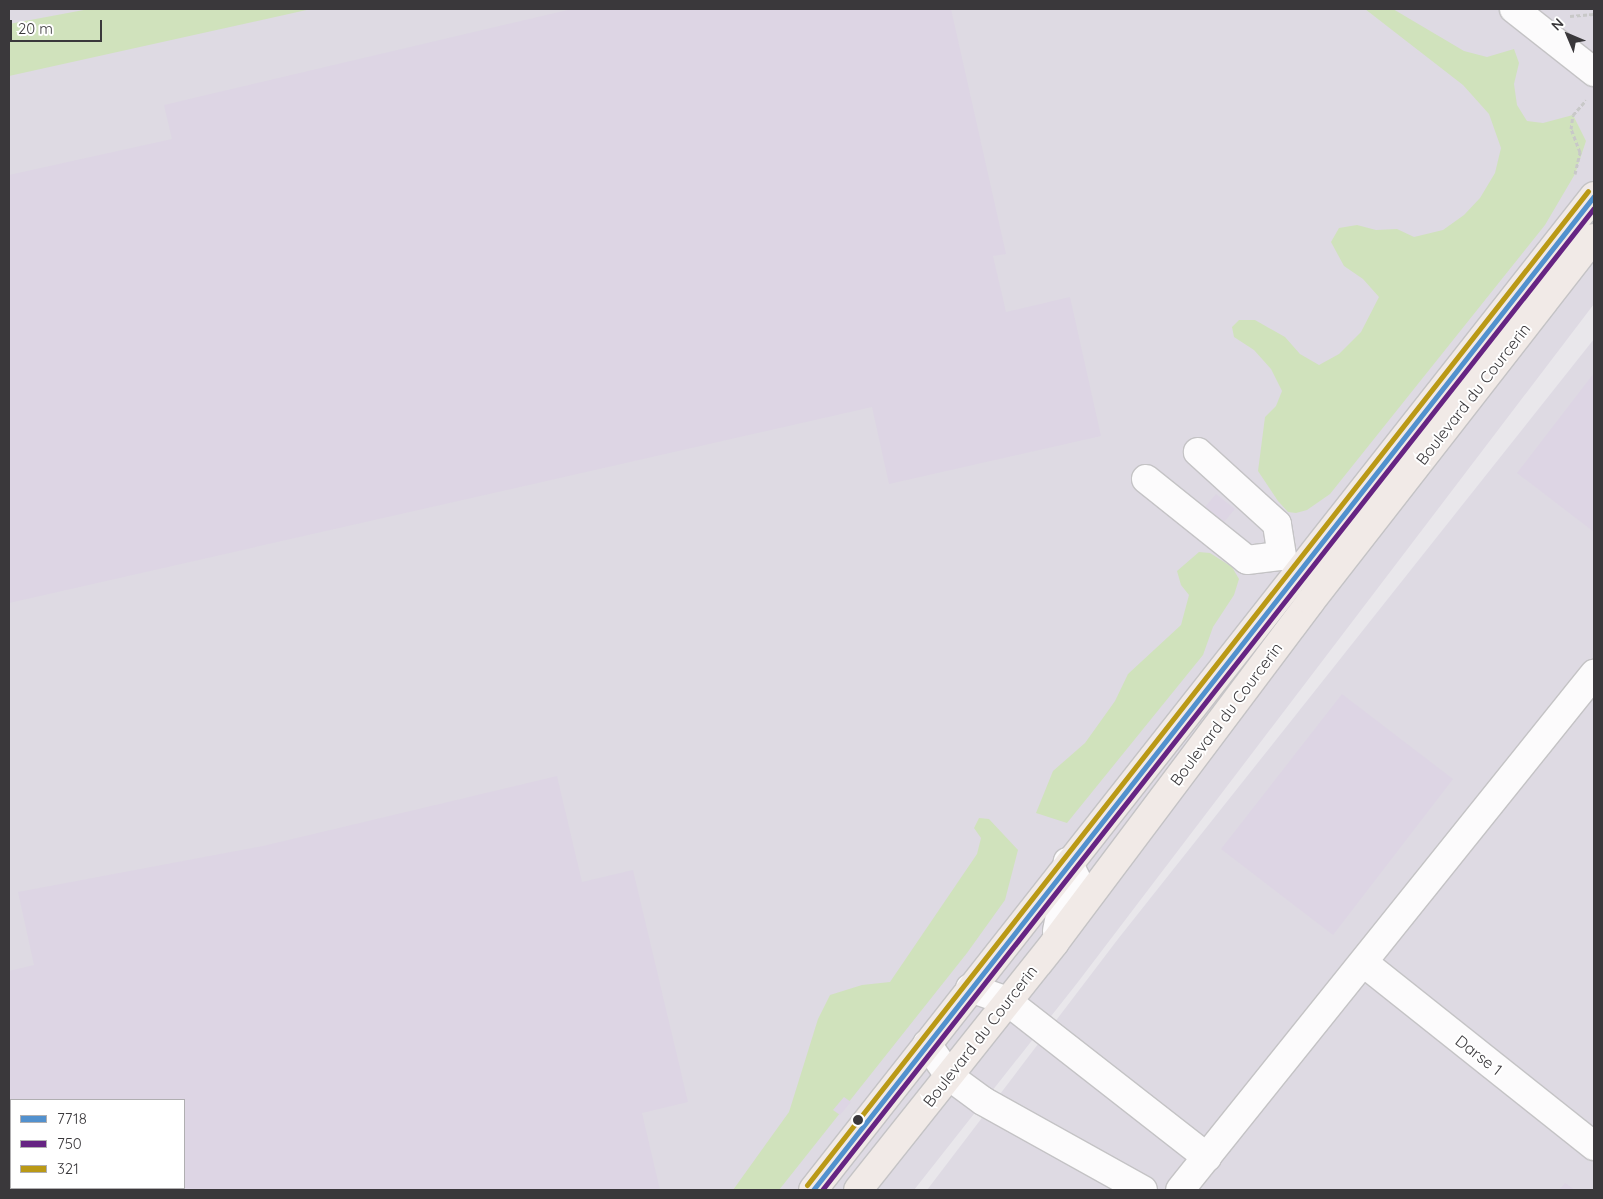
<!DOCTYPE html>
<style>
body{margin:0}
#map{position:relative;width:1603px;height:1199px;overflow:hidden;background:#e9e7eb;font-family:Quicksand,sans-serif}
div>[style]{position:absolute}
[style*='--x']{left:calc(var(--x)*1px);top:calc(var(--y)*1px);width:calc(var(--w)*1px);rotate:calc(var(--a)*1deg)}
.built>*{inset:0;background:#dedae3}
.green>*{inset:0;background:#d0e2bc}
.building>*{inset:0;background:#ddd5e4}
.path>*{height:3px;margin-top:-1.5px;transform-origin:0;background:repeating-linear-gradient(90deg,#c8c8c8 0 4px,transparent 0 6.5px)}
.roads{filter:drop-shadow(1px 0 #c4c3c5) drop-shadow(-1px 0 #c4c3c5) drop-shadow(0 1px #c4c3c5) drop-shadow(0 -1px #c4c3c5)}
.minor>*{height:28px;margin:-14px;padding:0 14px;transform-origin:14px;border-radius:14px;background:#fcfbfc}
.major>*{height:28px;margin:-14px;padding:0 14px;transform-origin:14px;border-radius:14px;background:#f1eae7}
.bus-1>*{height:5px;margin:-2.5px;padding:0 2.5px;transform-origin:2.5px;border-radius:2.5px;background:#5291ce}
.bus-2>*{height:5px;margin:-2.5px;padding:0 2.5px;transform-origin:2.5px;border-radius:2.5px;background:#662483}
.bus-3>*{height:5px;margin:-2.5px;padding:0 2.5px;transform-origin:2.5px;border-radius:2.5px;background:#ba9916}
.dots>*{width:14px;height:14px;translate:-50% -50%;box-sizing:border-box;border:2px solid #fff;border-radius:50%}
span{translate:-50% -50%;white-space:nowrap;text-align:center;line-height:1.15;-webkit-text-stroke:4px #fff;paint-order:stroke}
.street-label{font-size:16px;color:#3a383b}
.frame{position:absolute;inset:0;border:10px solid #3a383b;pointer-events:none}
.legend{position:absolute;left:10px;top:1099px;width:175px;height:90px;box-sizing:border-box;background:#fff;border:1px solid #b0afb1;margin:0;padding:6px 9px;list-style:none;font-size:15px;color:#3a383b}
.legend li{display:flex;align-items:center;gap:10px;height:25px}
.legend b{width:25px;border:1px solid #b0afb1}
.north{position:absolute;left:1543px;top:10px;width:50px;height:50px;-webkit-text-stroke:4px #fff;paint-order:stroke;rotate:315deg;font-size:14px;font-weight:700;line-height:20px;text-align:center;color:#3a383b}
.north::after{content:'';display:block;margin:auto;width:18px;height:22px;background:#3a383b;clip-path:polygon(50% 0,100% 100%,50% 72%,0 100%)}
.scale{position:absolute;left:10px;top:20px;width:92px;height:22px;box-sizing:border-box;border:2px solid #3a383b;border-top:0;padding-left:6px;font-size:15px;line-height:18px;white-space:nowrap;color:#3a383b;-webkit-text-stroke:4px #fff;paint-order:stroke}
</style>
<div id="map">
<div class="built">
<i style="clip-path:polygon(evenodd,9px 9px,1594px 9px,1594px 304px,1078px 982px,914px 1190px,9px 1190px,9px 9px,11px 1100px,184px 1100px,184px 1188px,11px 1188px,11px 1100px)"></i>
<i style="clip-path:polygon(1594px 339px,1594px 1190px,927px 1190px,1118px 939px)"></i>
</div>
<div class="green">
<i style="clip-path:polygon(89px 9px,311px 9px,9px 76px,9px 24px)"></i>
<i style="clip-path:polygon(1365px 9px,1393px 9px,1464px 51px,1487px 57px,1514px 49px,1519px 63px,1514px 84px,1517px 105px,1527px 121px,1543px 123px,1573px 115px,1586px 141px,1575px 174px,1545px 225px,1330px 494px,1307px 510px,1296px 513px,1288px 512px,1278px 501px,1258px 471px,1265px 417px,1276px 406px,1282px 391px,1271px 369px,1254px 350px,1234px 337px,1232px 327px,1239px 320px,1255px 320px,1285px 337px,1300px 354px,1319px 365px,1339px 354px,1361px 332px,1379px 297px,1363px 279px,1344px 266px,1331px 242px,1339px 228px,1357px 225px,1376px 230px,1397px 229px,1414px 237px,1443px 230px,1464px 215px,1480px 198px,1495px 173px,1501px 148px,1489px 114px,1463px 85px)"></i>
<i style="clip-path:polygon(1199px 552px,1210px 553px,1232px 567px,1239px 579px,1234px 595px,1213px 627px,1203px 655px,1067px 823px,1036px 813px,1053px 771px,1085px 743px,1115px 701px,1128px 674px,1181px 625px,1189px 595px,1181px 585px,1177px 571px)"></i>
<i style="clip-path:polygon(979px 818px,989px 819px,1018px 850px,1005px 900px,967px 953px,779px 1190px,733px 1190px,789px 1112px,818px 1019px,830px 995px,862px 985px,890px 982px,977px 854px,981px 838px,974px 828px)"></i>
</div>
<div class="building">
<i style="clip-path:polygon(572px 9px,951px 9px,1006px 254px,993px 256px,1006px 312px,1070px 297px,1101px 436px,889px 484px,872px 407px,9px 603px,9px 175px,172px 139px,164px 105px)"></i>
<i style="clip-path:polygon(1594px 373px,1594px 532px,1517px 473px)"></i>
<i style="clip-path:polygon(1216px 494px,1235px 509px,1224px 522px,1205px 507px)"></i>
<i style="clip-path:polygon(1342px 694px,1453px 779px,1333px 935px,1221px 849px)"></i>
<i style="clip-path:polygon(evenodd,557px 776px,582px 882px,633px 870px,688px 1102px,642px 1113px,660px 1190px,9px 1190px,9px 971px,34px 965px,18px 892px,263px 846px,557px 776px,11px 1100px,184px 1100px,184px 1188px,11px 1188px,11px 1100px)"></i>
<i style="clip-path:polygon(844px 1097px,851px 1102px,840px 1115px,833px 1110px)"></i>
<i style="clip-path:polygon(1565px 1183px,1575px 1190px,1559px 1190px)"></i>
</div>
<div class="path">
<i style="--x:1570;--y:16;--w:24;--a:-5"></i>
<i style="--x:1575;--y:174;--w:23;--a:-77"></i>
<i style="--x:1580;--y:152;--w:25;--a:-111"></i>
<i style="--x:1571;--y:129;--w:14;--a:-82"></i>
<i style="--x:1573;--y:115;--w:20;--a:-49"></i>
</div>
<div class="roads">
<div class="minor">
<i style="--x:1514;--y:9;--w:102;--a:38.2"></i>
<i style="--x:1146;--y:479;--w:129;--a:38.7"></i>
<i style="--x:1247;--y:560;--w:35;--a:-7"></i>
<i style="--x:1282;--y:556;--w:32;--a:-99"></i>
<i style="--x:1277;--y:524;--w:107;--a:-137.7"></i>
<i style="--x:1057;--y:931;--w:15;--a:-79"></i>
<i style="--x:1060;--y:916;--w:37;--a:-59"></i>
<i style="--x:1079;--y:884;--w:25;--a:-117"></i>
<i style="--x:1364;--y:963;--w:294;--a:38.5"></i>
<i style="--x:970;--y:988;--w:39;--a:19"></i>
<i style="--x:1007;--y:1001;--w:254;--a:38"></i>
<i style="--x:927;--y:1044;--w:39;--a:55"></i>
<i style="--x:949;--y:1076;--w:42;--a:36.3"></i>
<i style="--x:983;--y:1101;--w:183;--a:29.1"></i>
<i style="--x:1180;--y:1190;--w:662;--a:-51.26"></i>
</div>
<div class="major">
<i style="--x:813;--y:1190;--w:1264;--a:-51.84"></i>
<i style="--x:858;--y:1190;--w:317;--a:-51.5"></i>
<i style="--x:1055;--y:942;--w:426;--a:-53.1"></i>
<i style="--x:1311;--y:601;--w:460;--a:-52.1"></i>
</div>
</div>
<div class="bus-1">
<i style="--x:813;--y:1190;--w:1264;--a:-51.84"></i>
</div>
<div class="bus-2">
<i style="--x:822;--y:1190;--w:1249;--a:-51.83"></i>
</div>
<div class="bus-3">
<i style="--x:807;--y:1185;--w:1264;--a:-51.84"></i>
</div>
<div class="dots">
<i style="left:858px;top:1120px;background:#3a383b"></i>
</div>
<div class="street-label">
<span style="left:1473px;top:394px;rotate:-52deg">Boulevard du Courcerin</span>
<span style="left:1226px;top:714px;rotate:-53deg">Boulevard du Courcerin</span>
<span style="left:980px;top:1036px;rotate:-52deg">Boulevard du Courcerin</span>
<span style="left:1479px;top:1055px;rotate:38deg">Darse 1</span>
</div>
<div class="frame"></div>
<ul class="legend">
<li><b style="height:6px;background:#5291ce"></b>7718</li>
<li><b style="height:6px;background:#662483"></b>750</li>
<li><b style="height:6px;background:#ba9916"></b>321</li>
</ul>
<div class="north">N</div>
<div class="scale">20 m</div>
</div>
